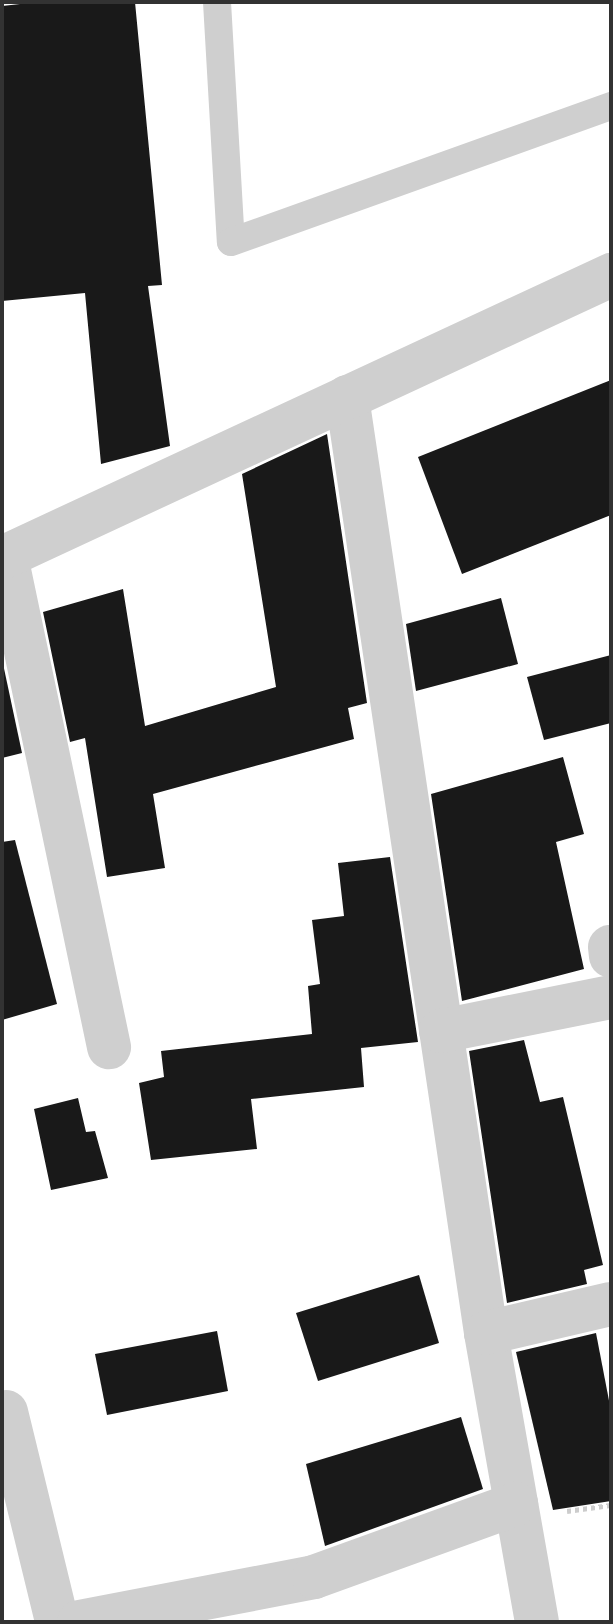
<!DOCTYPE html>
<style>
body{margin:0}
#map{position:relative;width:613px;height:1624px;overflow:hidden;background:#fff;font-family:Rubik,sans-serif}
div>[style]{position:absolute}
[style*='--x']{left:calc(var(--x)*1px);top:calc(var(--y)*1px);width:calc(var(--w)*1px);rotate:calc(var(--a)*1deg)}
.building>*{inset:0;background:#191919}
.path>*{height:5px;margin-top:-2.5px;transform-origin:0;background:repeating-linear-gradient(90deg,#ccc 0 4px,transparent 0 8px)}
.lane>*{height:28px;margin:-14px;padding:0 14px;transform-origin:14px;border-radius:14px;background:#cfcfcf}
.street>*{height:44px;margin:-22px;padding:0 22px;transform-origin:22px;border-radius:22px;background:#cfcfcf}
span{translate:-50% -50%;white-space:nowrap;text-align:center;line-height:1.15;-webkit-text-stroke:8px #fff;paint-order:stroke}
.frame{position:absolute;inset:0;border:4px solid #323232;pointer-events:none}
</style>
<div id="map">
<div class="building">
<i style="clip-path:polygon(38px 2px,135px 2px,162px 285px,148px 286px,170px 446px,101px 464px,85px 293px,2px 301px,2px 6px)"></i>
<i style="clip-path:polygon(611px 380px,611px 515px,462px 574px,418px 457px)"></i>
<i style="clip-path:polygon(327px 434px,367px 703px,348px 708px,354px 739px,153px 794px,165px 868px,107px 877px,85px 738px,70px 742px,43px 612px,123px 589px,145px 726px,276px 687px,242px 474px)"></i>
<i style="clip-path:polygon(501px 598px,518px 664px,416px 691px,406px 624px)"></i>
<i style="clip-path:polygon(611px 655px,611px 723px,544px 740px,527px 677px)"></i>
<i style="clip-path:polygon(2px 659px,22px 753px,2px 758px)"></i>
<i style="clip-path:polygon(563px 757px,584px 834px,556px 842px,584px 969px,462px 1001px,431px 794px)"></i>
<i style="clip-path:polygon(15px 840px,57px 1004px,2px 1020px,2px 842px)"></i>
<i style="clip-path:polygon(390px 857px,418px 1042px,361px 1048px,364px 1087px,251px 1099px,257px 1149px,151px 1160px,139px 1083px,164px 1077px,161px 1051px,312px 1034px,308px 986px,320px 984px,312px 920px,344px 916px,338px 863px)"></i>
<i style="clip-path:polygon(524px 1040px,540px 1102px,563px 1097px,603px 1265px,584px 1270px,587px 1284px,507px 1303px,469px 1051px)"></i>
<i style="clip-path:polygon(78px 1098px,86px 1132px,95px 1131px,108px 1178px,51px 1190px,34px 1109px)"></i>
<i style="clip-path:polygon(419px 1275px,439px 1343px,318px 1381px,296px 1313px)"></i>
<i style="clip-path:polygon(217px 1331px,228px 1391px,107px 1415px,95px 1354px)"></i>
<i style="clip-path:polygon(596px 1333px,611px 1411px,611px 1501px,553px 1510px,516px 1352px)"></i>
<i style="clip-path:polygon(461px 1417px,483px 1489px,325px 1546px,306px 1464px)"></i>
</div>
<div class="path">
<i style="--x:567;--y:1511;--w:44;--a:-7.8"></i>
</div>
<div class="lane">
<i style="--x:217;--y:2;--w:240;--a:86.7"></i>
<i style="--x:231;--y:242;--w:404;--a:-19.7"></i>
</div>
<div class="street">
<i style="--x:347;--y:397;--w:946;--a:81.55"></i>
<i style="--x:486;--y:1333;--w:293;--a:80"></i>
<i style="--x:6;--y:556;--w:502;--a:78.15"></i>
<i style="--x:2;--y:558;--w:672;--a:-24.92"></i>
<i style="--x:610;--y:947;--w:9;--a:84"></i>
<i style="--x:441;--y:1031;--w:173;--a:-11.3"></i>
<i style="--x:486;--y:1333;--w:128;--a:-13.1"></i>
<i style="--x:6;--y:1412;--w:216;--a:76.3"></i>
<i style="--x:79;--y:1622;--w:239;--a:-10.8"></i>
<i style="--x:314;--y:1577;--w:215;--a:-19.9"></i>
</div>
<div class="frame"></div>
</div>
